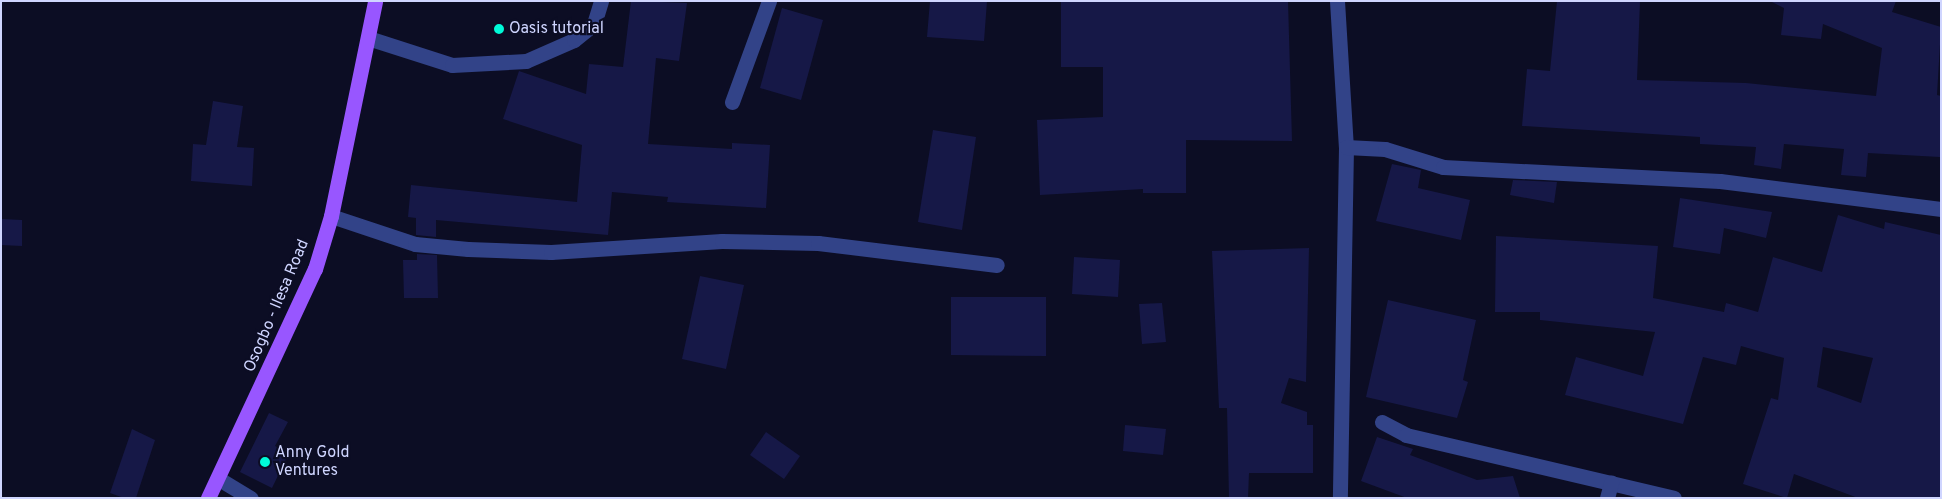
<!DOCTYPE html>
<style>
body{margin:0}
#map{position:relative;width:1942px;height:499px;overflow:hidden;background:#0c0d24;font-family:Overpass,sans-serif}
div>[style]{position:absolute}
[style*='--x']{left:calc(var(--x)*1px);top:calc(var(--y)*1px);width:calc(var(--w)*1px);rotate:calc(var(--a)*1deg)}
.building>*{inset:0;background:#161847}
.minor>*{height:15px;margin:-7.5px;padding:0 7.5px;transform-origin:7.5px;border-radius:7.5px;background:#324388}
.major>*{height:15px;margin:-7.5px;padding:0 7.5px;transform-origin:7.5px;border-radius:7.5px;background:#9856ff}
.dots>*{width:14px;height:14px;translate:-50% -50%;box-sizing:border-box;border:2px solid #0c0d24;border-radius:50%}
span{translate:-50% -50%;white-space:nowrap;text-align:center;line-height:1.15;-webkit-text-stroke:4.5px #0c0d24;paint-order:stroke}
.poi-label{font-size:16px;color:#cfd5ff}
.left{translate:0 -50%;text-align:left}
.street-label{font-size:16px;color:#cfd5ff}
.frame{position:absolute;inset:0;border:2px solid #cfd5ff;pointer-events:none}
</style>
<div id="map">
<div class="building">
<i style="clip-path:polygon(631px 1px,687px 3px,679px 61px,656px 58px,648px 144px,732px 149px,732px 143px,770px 145px,766px 208px,667px 202px,668px 197px,612px 192px,608px 235px,436px 220px,436px 237px,416px 235px,416px 218px,408px 217px,411px 185px,577px 202px,582px 145px,503px 119px,519px 71px,586px 94px,589px 64px,623px 67px)"></i>
<i style="clip-path:polygon(930px 1px,987px 1px,984px 41px,927px 37px)"></i>
<i style="clip-path:polygon(1061px 1px,1288px 1px,1292px 141px,1186px 140px,1186px 193px,1143px 193px,1143px 189px,1040px 195px,1037px 120px,1103px 117px,1103px 67px,1061px 67px)"></i>
<i style="clip-path:polygon(1557px 1px,1640px 1px,1637px 80px,1746px 83px,1876px 96px,1882px 48px,1823px 24px,1821px 39px,1781px 35px,1784px 8px,1770px 1px,1896px 1px,1892px 12px,1941px 27px,1937px 95px,1941px 96px,1940px 157px,1868px 153px,1866px 177px,1841px 175px,1844px 149px,1784px 144px,1781px 169px,1754px 165px,1756px 147px,1700px 144px,1700px 137px,1522px 126px,1527px 69px,1550px 71px)"></i>
<i style="clip-path:polygon(782px 8px,823px 20px,801px 100px,760px 88px)"></i>
<i style="clip-path:polygon(213px 101px,243px 106px,237px 147px,254px 148px,252px 186px,191px 181px,193px 144px,206px 145px)"></i>
<i style="clip-path:polygon(933px 130px,976px 137px,962px 230px,918px 222px)"></i>
<i style="clip-path:polygon(1392px 164px,1421px 170px,1418px 188px,1470px 200px,1461px 240px,1376px 221px)"></i>
<i style="clip-path:polygon(1513px 180px,1557px 182px,1554px 203px,1510px 195px)"></i>
<i style="clip-path:polygon(1680px 198px,1772px 212px,1766px 238px,1724px 228px,1720px 254px,1673px 247px)"></i>
<i style="clip-path:polygon(evenodd,1838px 215px,1884px 229px,1885px 222px,1941px 235px,1941px 498px,1858px 498px,1794px 474px,1787px 498px,1743px 484px,1771px 398px,1778px 400px,1784px 358px,1741px 346px,1736px 365px,1703px 357px,1683px 424px,1565px 395px,1576px 357px,1643px 376px,1655px 332px,1540px 320px,1540px 312px,1495px 312px,1496px 236px,1658px 246px,1653px 298px,1724px 312px,1726px 303px,1758px 312px,1773px 257px,1822px 272px,1838px 215px,1823px 347px,1873px 358px,1861px 403px,1817px 387px,1823px 347px)"></i>
<i style="clip-path:polygon(1px 219px,22px 220px,22px 246px,1px 245px)"></i>
<i style="clip-path:polygon(1309px 248px,1306px 382px,1289px 378px,1281px 403px,1307px 412px,1307px 425px,1313px 425px,1313px 473px,1249px 473px,1248px 498px,1229px 498px,1227px 408px,1219px 408px,1212px 251px)"></i>
<i style="clip-path:polygon(417px 254px,437px 255px,438px 298px,404px 298px,403px 260px,417px 260px)"></i>
<i style="clip-path:polygon(1074px 257px,1120px 260px,1118px 297px,1072px 294px)"></i>
<i style="clip-path:polygon(700px 276px,744px 285px,726px 369px,682px 359px)"></i>
<i style="clip-path:polygon(951px 297px,1046px 297px,1046px 356px,951px 355px)"></i>
<i style="clip-path:polygon(1388px 300px,1476px 320px,1463px 380px,1468px 382px,1457px 418px,1366px 397px)"></i>
<i style="clip-path:polygon(1162px 303px,1166px 342px,1142px 344px,1139px 304px)"></i>
<i style="clip-path:polygon(269px 413px,288px 422px,275px 446px,289px 453px,272px 488px,240px 472px)"></i>
<i style="clip-path:polygon(1125px 425px,1166px 429px,1163px 455px,1123px 451px)"></i>
<i style="clip-path:polygon(132px 429px,155px 440px,136px 498px,124px 498px,110px 493px)"></i>
<i style="clip-path:polygon(766px 432px,800px 456px,784px 479px,750px 455px)"></i>
<i style="clip-path:polygon(1377px 437px,1413px 449px,1410px 455px,1477px 480px,1513px 476px,1520px 498px,1407px 498px,1361px 481px)"></i>
</div>
<div class="minor">
<i style="--x:1337;--y:1;--w:146;--a:86.5"></i>
<i style="--x:1346;--y:147;--w:351;--a:91"></i>
<i style="--x:368;--y:38;--w:88;--a:17.8"></i>
<i style="--x:452;--y:65;--w:74;--a:-3.1"></i>
<i style="--x:526;--y:61;--w:52;--a:-23.6"></i>
<i style="--x:574;--y:40;--w:26;--a:-39"></i>
<i style="--x:594;--y:24;--w:24;--a:-73"></i>
<i style="--x:732;--y:102;--w:108;--a:-69.9"></i>
<i style="--x:1346;--y:147;--w:39;--a:3"></i>
<i style="--x:1385;--y:149;--w:61;--a:17.2"></i>
<i style="--x:1443;--y:167;--w:277;--a:2.9"></i>
<i style="--x:1720;--y:181;--w:223;--a:7.2"></i>
<i style="--x:331;--y:216;--w:89;--a:18.4"></i>
<i style="--x:415;--y:244;--w:53;--a:5.4"></i>
<i style="--x:468;--y:249;--w:83;--a:2.1"></i>
<i style="--x:551;--y:252;--w:171;--a:-3.7"></i>
<i style="--x:722;--y:241;--w:96;--a:1.2"></i>
<i style="--x:818;--y:243;--w:180;--a:7"></i>
<i style="--x:1382;--y:422;--w:27;--a:28"></i>
<i style="--x:1406;--y:435;--w:275;--a:13.2"></i>
<i style="--x:219;--y:479;--w:37;--a:31"></i>
<i style="--x:1607;--y:498;--w:16;--a:-75"></i>
</div>
<div class="major">
<i style="--x:208;--y:498;--w:253;--a:-65"></i>
<i style="--x:315;--y:269;--w:55;--a:-73.2"></i>
<i style="--x:331;--y:216;--w:219;--a:-78.4"></i>
</div>
<div class="dots">
<i style="left:499px;top:29px;background:#00fad8"></i>
<i style="left:265px;top:462px;background:#00fad8"></i>
</div>
<div class="poi-label">
<span class="left" style="left:509px;top:29px">Oasis tutorial</span>
<span class="left" style="left:275px;top:462px">Anny Gold<br>Ventures</span>
</div>
<div class="street-label">
<span style="left:277px;top:306px;rotate:-67deg">Osogbo - Ilesa Road</span>
</div>
<div class="frame"></div>
</div>
